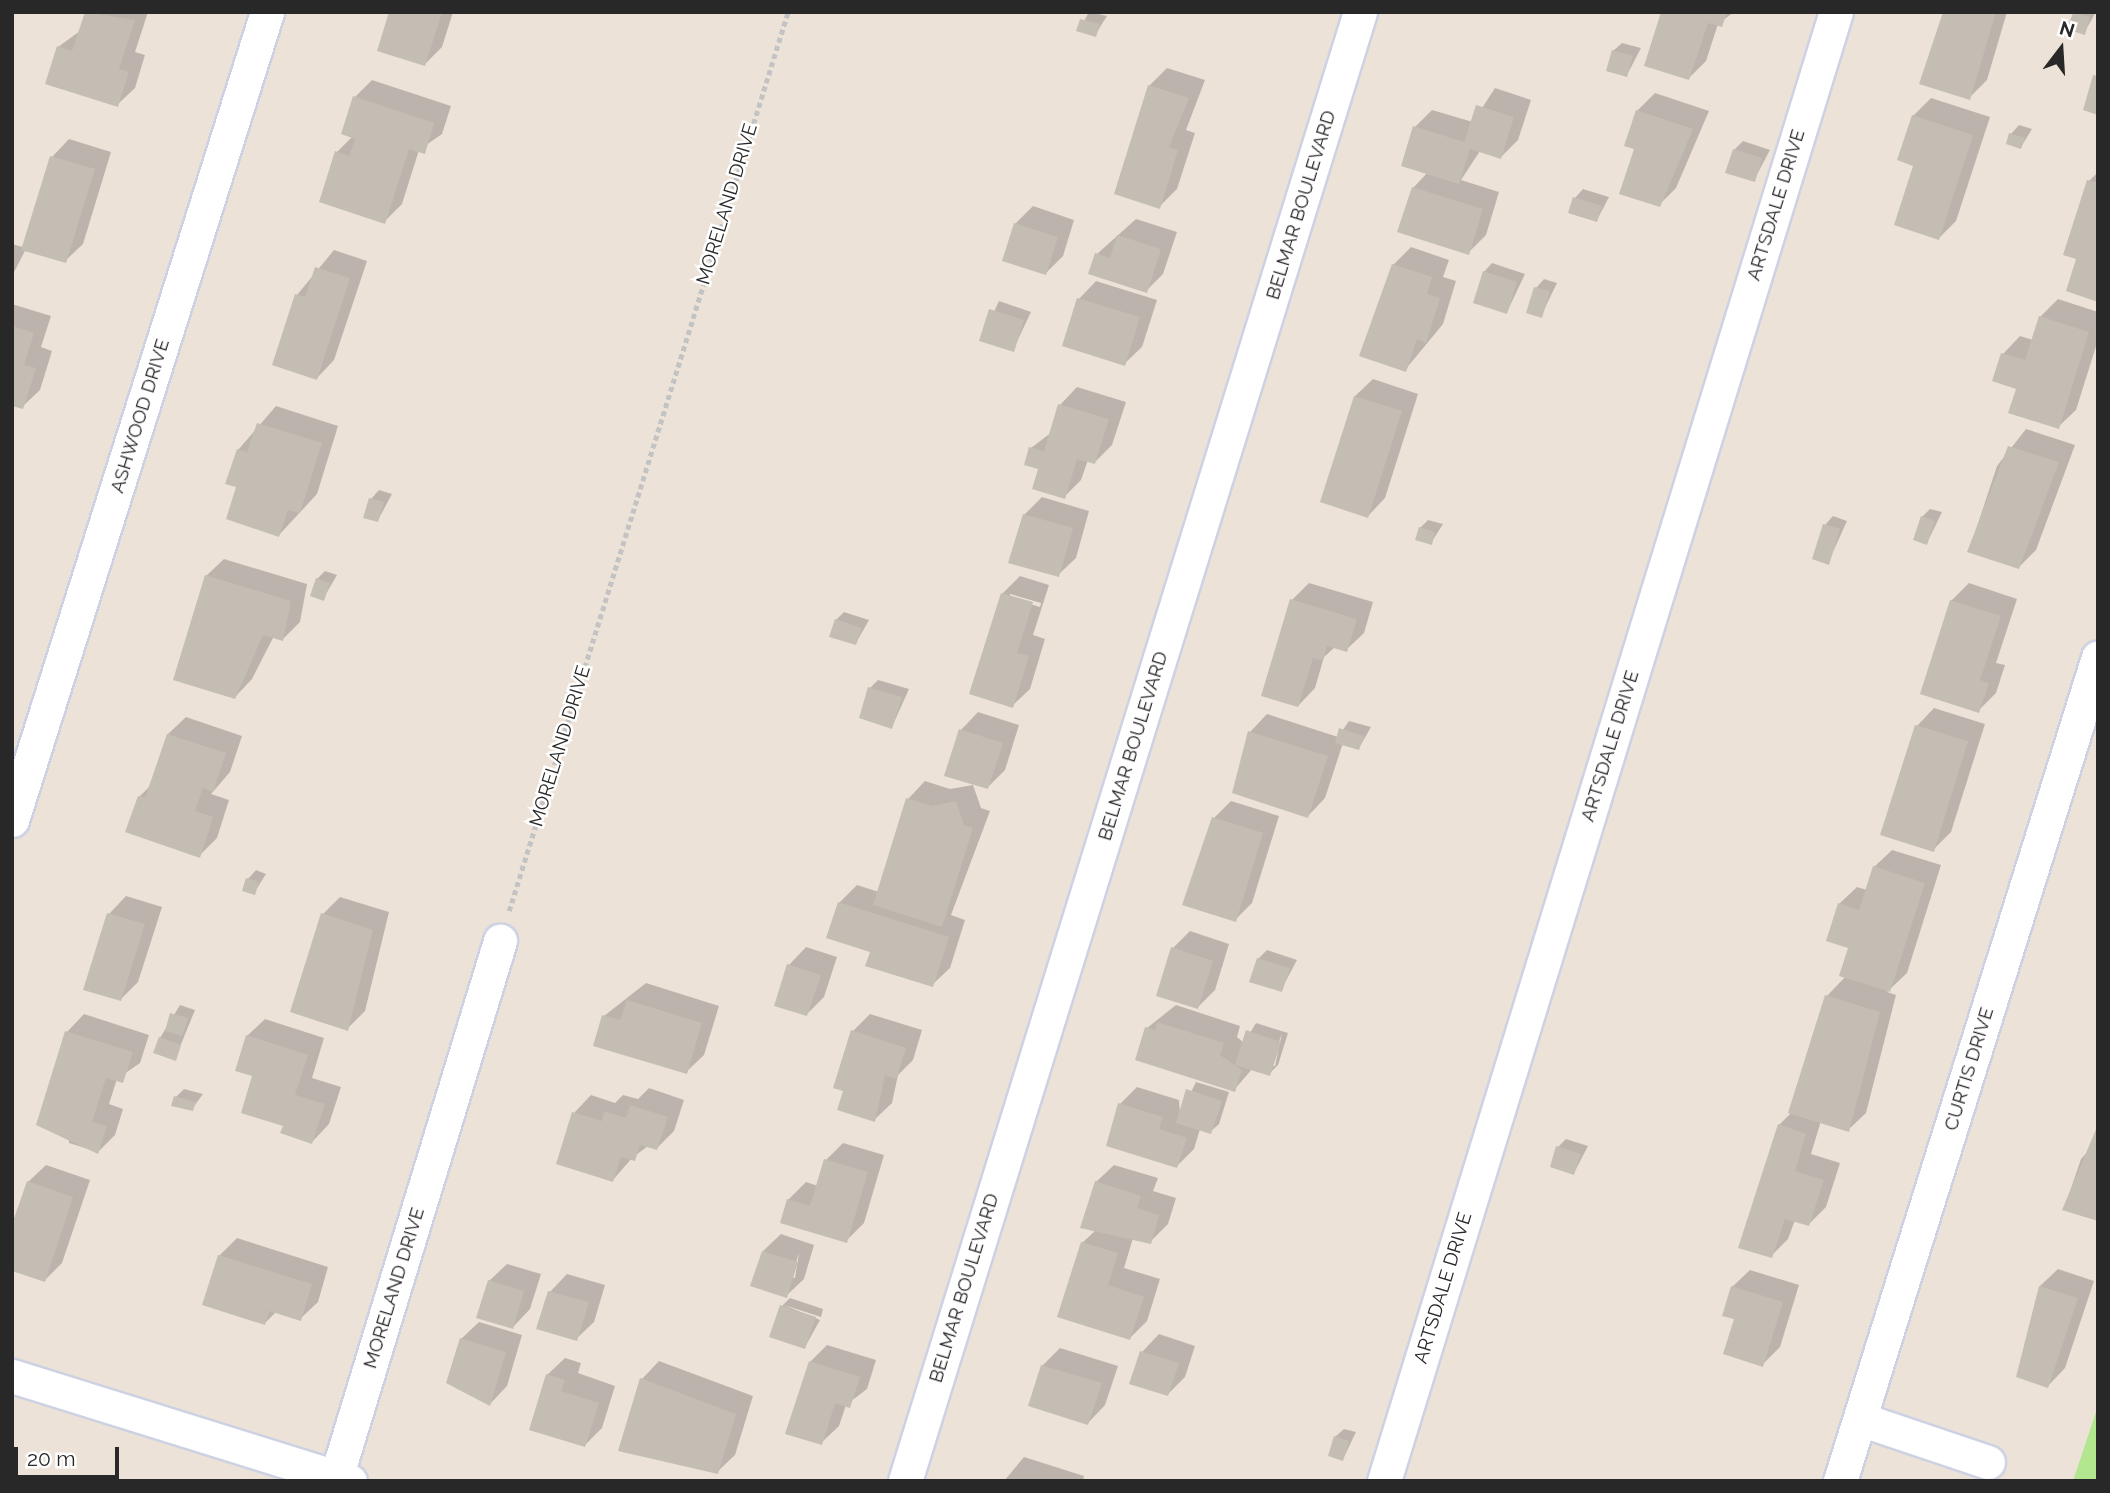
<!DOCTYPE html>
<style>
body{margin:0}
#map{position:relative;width:2110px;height:1493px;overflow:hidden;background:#ece2d8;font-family:Raleway,sans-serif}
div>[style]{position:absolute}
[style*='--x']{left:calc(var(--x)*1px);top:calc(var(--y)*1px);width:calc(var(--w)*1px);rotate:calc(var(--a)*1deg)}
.green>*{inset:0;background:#b2e790}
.shadow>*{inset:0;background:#0003}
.building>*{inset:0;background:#c3bdb4}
.path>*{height:4.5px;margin-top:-2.25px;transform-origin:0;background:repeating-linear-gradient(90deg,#c3c3c3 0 5px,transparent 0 8.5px)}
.roads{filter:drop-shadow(2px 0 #cdd2e3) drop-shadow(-2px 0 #cdd2e3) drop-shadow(0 2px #cdd2e3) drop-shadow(0 -2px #cdd2e3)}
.street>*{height:33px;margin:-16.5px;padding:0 16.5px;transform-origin:16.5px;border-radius:16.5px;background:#fff}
span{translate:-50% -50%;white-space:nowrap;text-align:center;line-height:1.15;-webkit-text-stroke:5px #fff;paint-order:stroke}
.street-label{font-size:19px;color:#282828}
.frame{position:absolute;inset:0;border:14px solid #282828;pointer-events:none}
.north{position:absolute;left:2026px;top:14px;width:70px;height:70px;-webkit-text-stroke:5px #fff;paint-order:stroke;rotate:17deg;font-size:19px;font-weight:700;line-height:28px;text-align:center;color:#282828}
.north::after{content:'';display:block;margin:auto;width:24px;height:32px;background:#282828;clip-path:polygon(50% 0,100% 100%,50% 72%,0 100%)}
.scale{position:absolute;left:14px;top:1447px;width:105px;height:32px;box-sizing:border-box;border:4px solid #282828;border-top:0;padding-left:9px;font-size:21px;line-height:24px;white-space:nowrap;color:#282828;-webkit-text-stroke:5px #fff;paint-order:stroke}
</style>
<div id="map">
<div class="green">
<i style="clip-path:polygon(2098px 1406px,2098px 1481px,2073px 1481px)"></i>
</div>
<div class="shadow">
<i style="clip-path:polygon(86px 12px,148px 12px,135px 52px,145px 55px,135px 88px,117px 105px,58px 47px,80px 31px)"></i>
<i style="clip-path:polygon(391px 12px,453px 12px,442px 47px,425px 64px)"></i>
<i style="clip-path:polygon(1089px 12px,1107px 16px,1095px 35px,1079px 30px)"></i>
<i style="clip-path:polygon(1663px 12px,1734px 12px,1718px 24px,1706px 61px,1689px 78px)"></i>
<i style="clip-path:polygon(1944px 12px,2007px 12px,1987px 80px,1969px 98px)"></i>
<i style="clip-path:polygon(2096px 12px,2084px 33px,2069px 28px,2073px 13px)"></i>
<i style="clip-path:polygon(1622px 43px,1641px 48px,1627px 75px,1613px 51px)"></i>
<i style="clip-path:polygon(1167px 68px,1205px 80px,1186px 130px,1195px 133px,1177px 189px,1159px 207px,1116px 193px,1150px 85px)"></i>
<i style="clip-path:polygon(372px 80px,451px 106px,442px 134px,419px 150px,402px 204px,384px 222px,337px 152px,353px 136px,355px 97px)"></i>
<i style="clip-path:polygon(1495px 88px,1531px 100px,1518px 140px,1501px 157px,1480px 151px,1461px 180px,1499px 192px,1486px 235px,1468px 253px,1413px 188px,1428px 172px,1415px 127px,1432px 110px,1473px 122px)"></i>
<i style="clip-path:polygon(1655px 93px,1709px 111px,1676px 188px,1659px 205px,1636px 148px,1637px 111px)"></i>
<i style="clip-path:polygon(1931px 98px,1990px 117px,1956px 221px,1939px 238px,1915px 165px,1913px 116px)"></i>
<i style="clip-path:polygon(2019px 125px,2032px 129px,2021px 147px,2011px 134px)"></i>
<i style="clip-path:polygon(69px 139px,111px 152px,83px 244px,65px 261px,26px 249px,12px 276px,12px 244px,23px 247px,52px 157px)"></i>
<i style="clip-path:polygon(1743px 141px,1770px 150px,1754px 180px,1734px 150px)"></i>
<i style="clip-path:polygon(2098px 172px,2098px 300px,2089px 181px)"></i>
<i style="clip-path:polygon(1583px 189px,1609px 197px,1597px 220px,1575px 198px)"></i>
<i style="clip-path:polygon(1033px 206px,1074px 220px,1063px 256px,1046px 273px,1015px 224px)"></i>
<i style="clip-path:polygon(1136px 219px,1177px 232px,1163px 274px,1146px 291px,1097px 254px)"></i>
<i style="clip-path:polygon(1411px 247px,1449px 260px,1443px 277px,1456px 281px,1443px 324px,1405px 370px,1393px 265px)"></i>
<i style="clip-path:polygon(334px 250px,367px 261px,334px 360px,317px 378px,297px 295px)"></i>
<i style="clip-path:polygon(1492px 263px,1525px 274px,1507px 312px,1484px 272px)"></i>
<i style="clip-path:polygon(1544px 279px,1557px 283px,1541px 316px,1536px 288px)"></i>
<i style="clip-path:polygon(1096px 281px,1157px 300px,1142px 347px,1124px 364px,1064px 345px,1079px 299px)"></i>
<i style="clip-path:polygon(2058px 299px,2098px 312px,2098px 340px,2076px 410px,2058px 427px,2003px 354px,2020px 336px,2033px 340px,2040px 317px)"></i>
<i style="clip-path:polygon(999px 301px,1031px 312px,1013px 350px,981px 340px)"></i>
<i style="clip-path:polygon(12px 304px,51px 316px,41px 347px,52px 351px,40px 390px,22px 407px,12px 404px)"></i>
<i style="clip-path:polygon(1373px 379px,1418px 394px,1385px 498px,1368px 516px,1355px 396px)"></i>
<i style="clip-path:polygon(1077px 387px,1126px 402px,1112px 445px,1095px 462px,1088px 460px,1081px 480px,1064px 497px,1031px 448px,1052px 432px,1060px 405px)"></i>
<i style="clip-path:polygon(276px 406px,338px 426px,317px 494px,279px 535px,238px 486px,238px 450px)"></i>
<i style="clip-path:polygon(2026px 429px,2075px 445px,2036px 550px,2019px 567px,1969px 551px,1997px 466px)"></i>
<i style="clip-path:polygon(379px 490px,392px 494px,378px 520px,371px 499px)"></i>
<i style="clip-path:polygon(1042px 497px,1089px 511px,1076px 558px,1058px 575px,1024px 515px)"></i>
<i style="clip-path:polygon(1930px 509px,1942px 512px,1927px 543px,1922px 517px)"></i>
<i style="clip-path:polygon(1833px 516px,1847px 521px,1828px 563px,1825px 525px)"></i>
<i style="clip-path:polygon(1428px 520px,1443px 524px,1431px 543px,1420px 528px)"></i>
<i style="clip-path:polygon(224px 559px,307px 584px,300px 622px,283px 639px,274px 636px,252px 679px,235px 697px,206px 576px)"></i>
<i style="clip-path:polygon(325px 571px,337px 575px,323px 599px,317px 579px)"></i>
<i style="clip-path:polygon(evenodd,1020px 576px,1049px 585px,1033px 635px,1045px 639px,1030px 689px,1012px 706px,1002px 594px,1020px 576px,1010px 594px,1041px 603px,1040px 607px,1010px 598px,1010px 594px)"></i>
<i style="clip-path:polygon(1309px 583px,1373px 602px,1364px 633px,1346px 650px,1335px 647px,1324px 657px,1315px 688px,1298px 706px,1292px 600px)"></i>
<i style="clip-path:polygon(1969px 583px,2017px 599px,1996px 663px,2005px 665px,1996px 693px,1978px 711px,1951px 601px)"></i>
<i style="clip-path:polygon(844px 612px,869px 620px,856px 643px,836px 620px)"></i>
<i style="clip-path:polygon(878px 680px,909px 689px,892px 727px,870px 688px)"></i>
<i style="clip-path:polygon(1934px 708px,1985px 724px,1951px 832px,1933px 850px,1917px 726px)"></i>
<i style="clip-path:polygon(978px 712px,1019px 725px,1005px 770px,988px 787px,961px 730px)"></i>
<i style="clip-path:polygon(1267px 714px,1338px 737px,1349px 721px,1371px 727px,1359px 748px,1343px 743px,1325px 798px,1308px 816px,1250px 732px)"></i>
<i style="clip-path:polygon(186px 717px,242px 736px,230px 772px,211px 794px,229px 800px,217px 838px,199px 856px,139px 797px,152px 784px,168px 734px)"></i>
<i style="clip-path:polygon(925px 781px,950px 789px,973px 785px,981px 808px,990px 811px,951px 915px,965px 920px,950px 968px,932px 985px,872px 950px,839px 903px,857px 885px,879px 892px,908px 799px)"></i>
<i style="clip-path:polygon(1231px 801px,1279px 816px,1252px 903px,1235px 920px,1214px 818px)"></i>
<i style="clip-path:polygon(1892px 850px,1941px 865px,1907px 973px,1887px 992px,1896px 995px,1866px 1113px,1848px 1130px,1821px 1121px,1811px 1154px,1840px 1163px,1826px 1207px,1809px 1224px,1795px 1220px,1788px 1239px,1771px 1256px,1779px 1125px,1792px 1112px,1827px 996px,1846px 976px,1851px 947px,1839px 904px,1857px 887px,1867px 890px,1874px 867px)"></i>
<i style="clip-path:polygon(256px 870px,266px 874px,254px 893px,248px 879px)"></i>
<i style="clip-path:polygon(126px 896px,162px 907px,138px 982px,121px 999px,109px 914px)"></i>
<i style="clip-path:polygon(340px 897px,389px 912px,365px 1011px,347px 1029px,323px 914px)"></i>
<i style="clip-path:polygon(1190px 931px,1229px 944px,1215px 990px,1198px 1007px,1173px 948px)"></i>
<i style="clip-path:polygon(806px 947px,837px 957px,824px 997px,807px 1014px,776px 1004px,789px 965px)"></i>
<i style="clip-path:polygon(1267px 950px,1297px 960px,1281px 990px,1258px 959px)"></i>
<i style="clip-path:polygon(646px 983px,719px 1006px,704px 1055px,686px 1072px,604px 1016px)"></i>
<i style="clip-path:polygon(180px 1005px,195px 1010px,175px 1059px,160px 1038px)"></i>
<i style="clip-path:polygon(evenodd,1176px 1005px,1240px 1026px,1237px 1037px,1244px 1043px,1256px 1023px,1288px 1033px,1278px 1065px,1269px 1074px,1253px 1068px,1234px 1090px,1147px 1028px,1176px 1005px,1282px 1033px,1275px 1066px,1271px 1066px,1282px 1033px)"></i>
<i style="clip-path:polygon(84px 1014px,149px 1035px,140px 1063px,117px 1079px,109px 1104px,123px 1109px,115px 1135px,98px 1152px,69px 1143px,67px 1032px)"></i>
<i style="clip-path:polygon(870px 1014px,922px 1030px,913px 1060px,898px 1075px,892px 1103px,874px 1120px,845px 1090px,853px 1031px)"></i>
<i style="clip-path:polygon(265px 1019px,324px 1038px,312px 1078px,341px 1087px,329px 1124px,312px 1142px,285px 1124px,255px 1075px,247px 1036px)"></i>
<i style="clip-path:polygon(1196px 1082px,1229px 1092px,1219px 1124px,1210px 1132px,1200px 1129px,1194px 1149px,1177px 1166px,1120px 1104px,1137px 1087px,1179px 1100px,1180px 1114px)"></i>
<i style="clip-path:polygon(649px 1088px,684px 1100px,674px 1131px,656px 1149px,648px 1146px,632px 1158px,613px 1180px,574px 1113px,591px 1095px,615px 1103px,623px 1095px,638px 1099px)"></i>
<i style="clip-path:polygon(184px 1089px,203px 1094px,192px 1109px,176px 1097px)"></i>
<i style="clip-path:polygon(1566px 1139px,1588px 1146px,1574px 1173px,1558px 1147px)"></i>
<i style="clip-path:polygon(843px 1143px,884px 1155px,864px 1223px,846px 1241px,788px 1200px,806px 1182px,818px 1186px,826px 1160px)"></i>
<i style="clip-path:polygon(2093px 1146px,2064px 1209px,2081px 1159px)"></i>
<i style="clip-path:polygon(46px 1165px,90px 1180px,62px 1263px,45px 1280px,12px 1269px,12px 1224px,28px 1182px)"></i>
<i style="clip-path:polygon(1114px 1165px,1158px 1178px,1153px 1191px,1176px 1198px,1168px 1224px,1150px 1242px,1133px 1238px,1124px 1268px,1160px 1279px,1147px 1321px,1130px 1338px,1082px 1243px,1096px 1230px,1096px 1182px)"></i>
<i style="clip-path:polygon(evenodd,781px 1234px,814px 1245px,804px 1279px,786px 1296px,763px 1251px,781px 1234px,799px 1253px,795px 1278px,791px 1278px,799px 1253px)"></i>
<i style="clip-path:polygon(237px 1238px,328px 1267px,318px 1302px,300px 1319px,276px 1312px,265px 1323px,219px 1256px)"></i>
<i style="clip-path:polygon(507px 1264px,541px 1274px,530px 1309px,513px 1327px,489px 1281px)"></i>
<i style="clip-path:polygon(2058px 1269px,2094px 1281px,2065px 1368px,2048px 1386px,2040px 1286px)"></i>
<i style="clip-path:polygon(1750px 1270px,1799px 1285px,1780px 1347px,1762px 1365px,1736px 1318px,1732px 1287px)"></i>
<i style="clip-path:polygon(567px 1274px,605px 1285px,594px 1322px,576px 1339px,550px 1292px)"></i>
<i style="clip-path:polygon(790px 1298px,823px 1309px,821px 1317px,784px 1305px,820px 1320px,805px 1347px,782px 1306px)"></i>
<i style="clip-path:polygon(479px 1322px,522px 1335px,507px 1386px,490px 1404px,461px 1339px)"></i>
<i style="clip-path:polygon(1159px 1334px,1195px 1346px,1185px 1377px,1168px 1394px,1142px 1352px)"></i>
<i style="clip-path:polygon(827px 1345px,876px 1360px,867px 1389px,846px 1405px,839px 1426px,821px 1443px,810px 1362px)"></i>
<i style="clip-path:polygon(1060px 1348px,1118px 1366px,1105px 1405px,1088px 1423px,1042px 1366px)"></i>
<i style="clip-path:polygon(565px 1358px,581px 1363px,578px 1373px,615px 1386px,602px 1428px,585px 1445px,547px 1375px)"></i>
<i style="clip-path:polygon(659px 1361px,753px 1396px,735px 1455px,717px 1472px,620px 1450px,642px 1379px)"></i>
<i style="clip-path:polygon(1344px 1429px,1356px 1432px,1343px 1459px,1335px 1437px)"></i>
<i style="clip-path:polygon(1024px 1457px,1084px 1476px,1083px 1481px,1004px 1481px)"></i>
</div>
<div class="building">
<i style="clip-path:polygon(85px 12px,135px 20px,119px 69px,129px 72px,118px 107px,45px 84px,57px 46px,72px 51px)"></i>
<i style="clip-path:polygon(389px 12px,442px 12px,425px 66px,377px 51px)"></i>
<i style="clip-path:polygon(1661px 12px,1727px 12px,1722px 27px,1708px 23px,1689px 80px,1644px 66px)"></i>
<i style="clip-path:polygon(1943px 12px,1996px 12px,1970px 100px,1919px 84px)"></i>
<i style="clip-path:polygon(2074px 12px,2090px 17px,2085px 35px,2066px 29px)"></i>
<i style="clip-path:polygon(1080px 19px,1100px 24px,1096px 37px,1076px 31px)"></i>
<i style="clip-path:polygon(1612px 50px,1633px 56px,1627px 77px,1606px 71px)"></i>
<i style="clip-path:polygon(2093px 75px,2098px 76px,2098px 115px,2083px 110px)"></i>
<i style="clip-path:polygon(1148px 85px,1189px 98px,1169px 147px,1178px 150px,1160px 209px,1114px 194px)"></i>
<i style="clip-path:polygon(353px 96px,434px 123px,425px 154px,409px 149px,385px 224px,319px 202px,335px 151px,349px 156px,355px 139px,341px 134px)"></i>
<i style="clip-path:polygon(1476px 105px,1514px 117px,1501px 159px,1470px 149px,1459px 184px,1401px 166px,1413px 126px,1464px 142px)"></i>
<i style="clip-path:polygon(1636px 110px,1693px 129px,1660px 207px,1619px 194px,1634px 149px,1624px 146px)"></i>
<i style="clip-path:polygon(1912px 115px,1973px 135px,1939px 240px,1894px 225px,1913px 166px,1897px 160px)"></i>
<i style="clip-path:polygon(2009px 133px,2025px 138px,2021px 149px,2006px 144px)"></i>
<i style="clip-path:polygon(1733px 149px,1762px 158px,1755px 182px,1725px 173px)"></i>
<i style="clip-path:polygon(50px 156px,95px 169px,66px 263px,21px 250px)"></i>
<i style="clip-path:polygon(2087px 180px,2098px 183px,2098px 302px,2066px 291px,2076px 259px,2063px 255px)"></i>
<i style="clip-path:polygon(1412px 187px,1483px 209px,1469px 255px,1397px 232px)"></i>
<i style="clip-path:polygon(1573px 197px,1602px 206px,1597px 222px,1568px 213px)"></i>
<i style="clip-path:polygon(1014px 223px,1058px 237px,1046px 275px,1002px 261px)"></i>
<i style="clip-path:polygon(1117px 235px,1161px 249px,1147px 293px,1088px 274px,1095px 253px,1110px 258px)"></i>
<i style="clip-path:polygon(1392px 264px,1432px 277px,1427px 294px,1440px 298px,1426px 343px,1417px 339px,1406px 372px,1359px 356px)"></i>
<i style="clip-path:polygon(315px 267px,350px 278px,317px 380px,272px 365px,295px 294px,305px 297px)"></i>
<i style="clip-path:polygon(1483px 271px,1517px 282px,1507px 314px,1473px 303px)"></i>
<i style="clip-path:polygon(1534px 287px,1550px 291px,1542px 318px,1526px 313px)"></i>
<i style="clip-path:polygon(1077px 298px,1140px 317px,1125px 366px,1062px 346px)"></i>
<i style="clip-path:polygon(989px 309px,1024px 320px,1014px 352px,979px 341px)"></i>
<i style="clip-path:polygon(2039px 316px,2089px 332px,2059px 429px,2008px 413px,2016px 389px,1992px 381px,2001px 353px,2025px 360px)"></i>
<i style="clip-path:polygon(12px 326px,34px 333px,24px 365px,36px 368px,23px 409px,12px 406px)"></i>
<i style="clip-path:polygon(1354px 396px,1402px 411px,1368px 518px,1320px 502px)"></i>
<i style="clip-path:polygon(1058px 404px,1109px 419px,1095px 464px,1077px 459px,1065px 499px,1032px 489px,1038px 469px,1024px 465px,1029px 447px,1044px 451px)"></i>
<i style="clip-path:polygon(257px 423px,322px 443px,300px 513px,288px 510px,279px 537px,226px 519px,236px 487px,225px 484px,237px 449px,247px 452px)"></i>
<i style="clip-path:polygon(2008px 446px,2059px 462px,2019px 569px,1967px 552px)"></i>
<i style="clip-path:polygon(369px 498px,384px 502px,378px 522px,363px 518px)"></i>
<i style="clip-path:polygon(1023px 514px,1073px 528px,1059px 577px,1008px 563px)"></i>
<i style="clip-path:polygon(1921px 516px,1935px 521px,1927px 545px,1913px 540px)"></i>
<i style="clip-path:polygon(1823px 524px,1840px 529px,1829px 565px,1812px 559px)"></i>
<i style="clip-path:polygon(1419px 527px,1435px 532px,1432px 545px,1415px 540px)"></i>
<i style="clip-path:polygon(205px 575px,291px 601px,283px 641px,263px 635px,235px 699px,173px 680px)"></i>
<i style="clip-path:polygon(316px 578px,330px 583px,324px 601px,310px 596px)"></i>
<i style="clip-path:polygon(1001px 593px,1033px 602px,1017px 653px,1029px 656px,1013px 708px,969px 694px)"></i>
<i style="clip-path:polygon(1290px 599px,1357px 619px,1347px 652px,1327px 646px,1323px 661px,1313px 658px,1298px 707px,1261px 696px)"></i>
<i style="clip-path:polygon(1950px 600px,2001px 616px,1980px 680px,1989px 683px,1979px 713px,1920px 694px)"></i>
<i style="clip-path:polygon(835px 619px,862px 628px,856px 645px,829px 637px)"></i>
<i style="clip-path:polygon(868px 687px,902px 697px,892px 729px,859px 718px)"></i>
<i style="clip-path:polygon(1915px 725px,1968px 741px,1934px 852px,1880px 835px)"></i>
<i style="clip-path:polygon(1339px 728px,1364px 736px,1359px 750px,1335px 743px)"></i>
<i style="clip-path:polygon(959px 729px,1003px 743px,988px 789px,944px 776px)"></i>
<i style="clip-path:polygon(1248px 731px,1328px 756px,1308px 818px,1232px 793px)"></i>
<i style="clip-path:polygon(167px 734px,226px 753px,213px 792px,203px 788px,195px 811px,213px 817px,200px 858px,125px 832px,138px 796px,145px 798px)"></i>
<i style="clip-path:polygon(906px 798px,932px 806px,956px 801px,964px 825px,973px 828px,942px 927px,873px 905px)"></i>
<i style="clip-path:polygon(1212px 817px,1263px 833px,1236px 922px,1182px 905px)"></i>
<i style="clip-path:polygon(1873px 866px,1925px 883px,1890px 992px,1839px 976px,1848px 948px,1826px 941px,1838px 903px,1859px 910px)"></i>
<i style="clip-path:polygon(246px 878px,259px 882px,255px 895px,242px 891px)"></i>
<i style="clip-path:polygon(838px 902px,949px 937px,933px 987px,865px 966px,870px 952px,826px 938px)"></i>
<i style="clip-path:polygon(107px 913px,145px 924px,121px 1001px,83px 990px)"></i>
<i style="clip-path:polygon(321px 913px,373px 930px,348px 1031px,290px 1012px)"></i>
<i style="clip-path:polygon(1171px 947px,1213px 961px,1198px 1009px,1156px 996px)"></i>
<i style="clip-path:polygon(1257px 958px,1290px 968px,1282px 992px,1249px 982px)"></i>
<i style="clip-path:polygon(787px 964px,821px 975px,807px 1016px,774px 1006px)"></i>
<i style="clip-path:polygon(1825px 995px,1880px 1012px,1849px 1132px,1788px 1113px)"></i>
<i style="clip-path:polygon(627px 1000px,702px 1023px,687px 1074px,593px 1046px,602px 1015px,620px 1020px)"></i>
<i style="clip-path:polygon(170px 1013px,188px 1018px,182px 1036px,165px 1031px)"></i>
<i style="clip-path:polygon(1157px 1022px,1224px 1043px,1220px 1055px,1242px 1070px,1235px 1092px,1135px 1060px,1145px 1027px,1155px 1030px)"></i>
<i style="clip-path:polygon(851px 1030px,906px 1048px,896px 1079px,885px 1075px,875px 1122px,837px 1110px,843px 1091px,833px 1088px)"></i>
<i style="clip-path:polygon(1246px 1030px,1281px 1042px,1270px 1076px,1235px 1065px)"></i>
<i style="clip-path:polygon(65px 1031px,133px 1052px,123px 1083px,106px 1078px,92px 1122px,107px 1126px,98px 1154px,36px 1125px)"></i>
<i style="clip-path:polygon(246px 1035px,308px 1055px,295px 1095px,325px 1104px,312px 1144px,280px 1133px,283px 1126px,241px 1113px,252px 1076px,235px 1071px)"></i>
<i style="clip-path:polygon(159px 1037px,181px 1045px,176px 1061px,153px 1053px)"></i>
<i style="clip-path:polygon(1186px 1089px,1222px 1101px,1211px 1134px,1176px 1123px)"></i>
<i style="clip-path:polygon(174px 1096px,196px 1102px,193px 1111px,171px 1106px)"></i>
<i style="clip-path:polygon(1118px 1103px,1163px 1117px,1159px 1129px,1187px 1138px,1177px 1168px,1106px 1146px)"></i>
<i style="clip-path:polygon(630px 1105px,668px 1117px,657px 1150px,640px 1145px,635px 1161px,621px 1157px,613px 1182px,556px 1164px,572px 1112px,602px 1121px,604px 1111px,626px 1118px)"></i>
<i style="clip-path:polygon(1778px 1124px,1806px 1134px,1795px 1171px,1824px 1180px,1809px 1226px,1785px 1219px,1772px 1258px,1738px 1248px)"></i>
<i style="clip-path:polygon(2097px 1127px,2098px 1127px,2098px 1221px,2062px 1210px)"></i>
<i style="clip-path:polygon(1556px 1146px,1581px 1154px,1574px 1175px,1550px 1167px)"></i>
<i style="clip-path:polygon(824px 1159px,868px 1172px,847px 1243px,780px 1223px,787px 1199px,810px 1206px)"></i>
<i style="clip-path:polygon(27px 1181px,73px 1197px,45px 1282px,12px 1271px,12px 1225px)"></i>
<i style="clip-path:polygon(1095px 1181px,1141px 1196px,1137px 1208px,1159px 1215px,1151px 1244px,1080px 1228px)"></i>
<i style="clip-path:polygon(1081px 1242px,1118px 1253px,1108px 1285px,1144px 1297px,1130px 1340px,1057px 1317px)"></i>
<i style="clip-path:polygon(762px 1251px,798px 1262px,787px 1298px,750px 1286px)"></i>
<i style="clip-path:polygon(218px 1255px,312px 1284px,301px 1321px,269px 1311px,265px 1325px,202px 1305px)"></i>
<i style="clip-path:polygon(488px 1280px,524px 1291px,513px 1329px,476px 1318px)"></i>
<i style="clip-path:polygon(1731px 1286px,1783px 1302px,1763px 1367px,1723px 1354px,1734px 1319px,1722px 1316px)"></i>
<i style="clip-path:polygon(2039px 1286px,2078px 1298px,2048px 1388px,2016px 1377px)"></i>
<i style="clip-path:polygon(548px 1291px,589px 1302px,577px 1341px,536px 1329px)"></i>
<i style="clip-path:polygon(780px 1305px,816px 1317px,805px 1349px,769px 1337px)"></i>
<i style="clip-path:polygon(460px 1338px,506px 1352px,490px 1406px,446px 1383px)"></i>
<i style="clip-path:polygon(1140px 1351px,1179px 1363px,1168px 1396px,1129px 1384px)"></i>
<i style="clip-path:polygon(809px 1361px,860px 1377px,850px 1408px,835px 1403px,822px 1445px,785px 1434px)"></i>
<i style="clip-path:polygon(1041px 1365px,1102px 1383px,1088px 1425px,1028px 1406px)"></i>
<i style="clip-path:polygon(546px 1374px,565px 1380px,561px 1391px,599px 1403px,585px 1447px,529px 1430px)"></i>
<i style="clip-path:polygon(640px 1378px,736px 1414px,718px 1474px,618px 1451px)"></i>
<i style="clip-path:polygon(1334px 1436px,1349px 1441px,1343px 1461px,1328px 1456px)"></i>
</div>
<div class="path">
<i style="--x:509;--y:911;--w:941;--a:-72.76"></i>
</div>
<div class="roads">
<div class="street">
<i style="--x:12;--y:820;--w:847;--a:-72.48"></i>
<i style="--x:12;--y:1376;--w:354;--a:17.3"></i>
<i style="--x:1860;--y:1419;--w:135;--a:18.6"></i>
<i style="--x:335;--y:1481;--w:565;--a:-73.01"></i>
<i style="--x:905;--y:1481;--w:1538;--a:-72.79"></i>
<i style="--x:1384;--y:1481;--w:1537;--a:-72.9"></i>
<i style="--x:1840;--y:1481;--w:863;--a:-72.61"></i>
</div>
</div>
<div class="street-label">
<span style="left:727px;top:204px;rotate:-73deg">MORELAND DRIVE</span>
<span style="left:1301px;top:205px;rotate:-73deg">BELMAR BOULEVARD</span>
<span style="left:1776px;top:205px;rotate:-73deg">ARTSDALE DRIVE</span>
<span style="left:140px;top:416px;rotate:-73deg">ASHWOOD DRIVE</span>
<span style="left:560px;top:746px;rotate:-73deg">MORELAND DRIVE</span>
<span style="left:1133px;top:746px;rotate:-73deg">BELMAR BOULEVARD</span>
<span style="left:1610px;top:746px;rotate:-73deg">ARTSDALE DRIVE</span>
<span style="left:1969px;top:1069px;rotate:-73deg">CURTIS DRIVE</span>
<span style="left:394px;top:1288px;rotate:-73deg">MORELAND DRIVE</span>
<span style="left:964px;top:1288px;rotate:-73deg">BELMAR BOULEVARD</span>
<span style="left:1443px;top:1288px;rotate:-73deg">ARTSDALE DRIVE</span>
</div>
<div class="frame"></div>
<div class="north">N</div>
<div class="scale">20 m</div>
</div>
